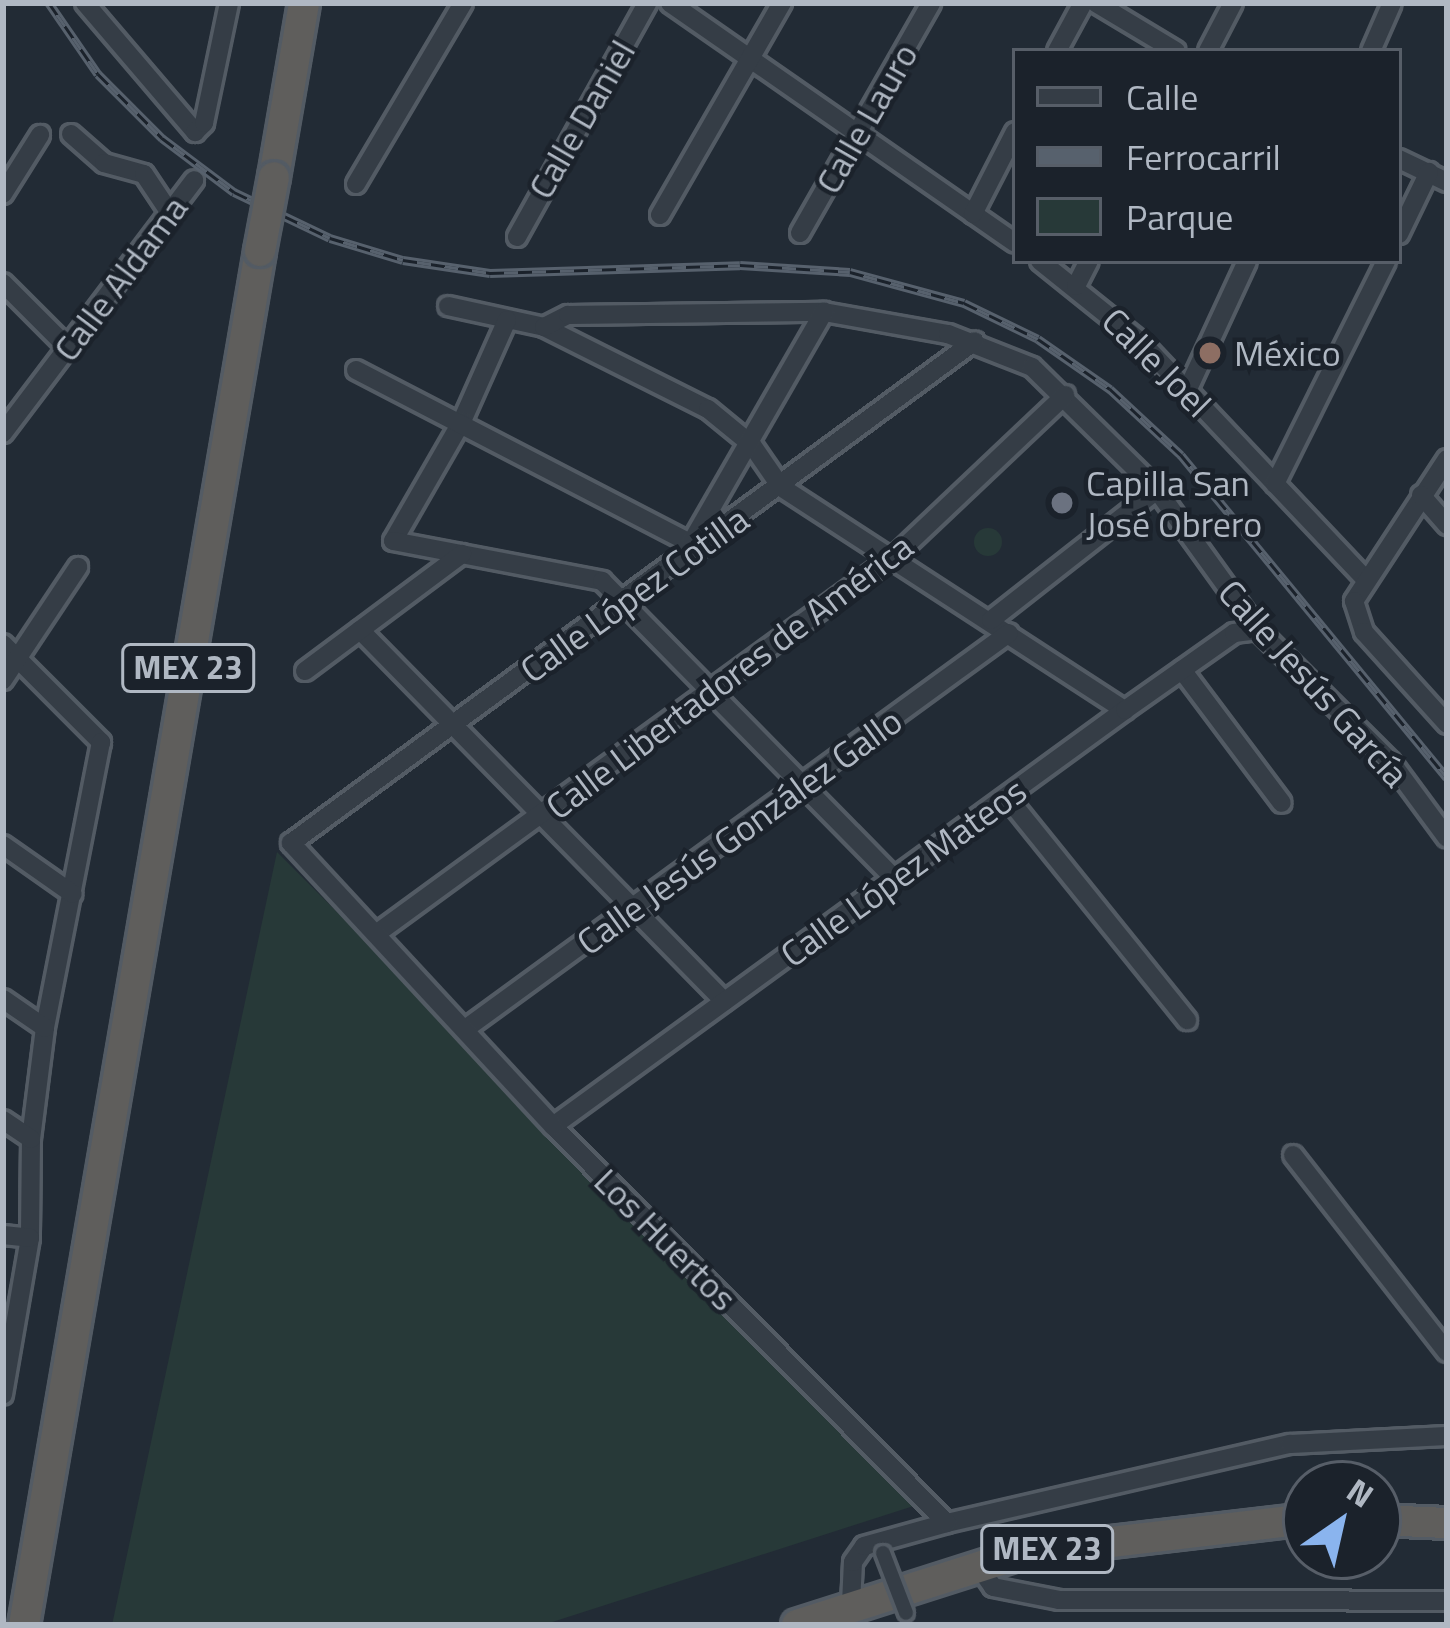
<!DOCTYPE html>
<meta charset="utf-8">
<style>
body{margin:0}
#map{position:relative;width:1450px;height:1628px;overflow:hidden;background:#222b35;font-family:"Titillium Web",sans-serif}
div>[style]{position:absolute}
[style*='--x']{left:calc(var(--x)*1px);top:calc(var(--y)*1px);width:calc(var(--w)*1px);rotate:calc(var(--a)*1deg)}
.green>*{inset:0;background:#273938}
.round{border-radius:50%}
.roads{filter:drop-shadow(3px 0 #535b64) drop-shadow(-3px 0 #535b64) drop-shadow(0 3px #535b64) drop-shadow(0 -3px #535b64)}
.minor>*{height:18px;margin:-9px;padding:0 9px;transform-origin:9px;border-radius:9px;background:#353d46}
.trunk>*{height:30px;margin:-15px;padding:0 15px;transform-origin:15px;border-radius:15px;background:#5f5e5c}
.rail>*{height:9px;margin-top:-4.5px;transform-origin:0;background:repeating-linear-gradient(90deg,#1b222b 0 14px,#57616d 0 28px);box-sizing:border-box;border-block:3px solid #57616d}
.bridges{filter:drop-shadow(3px 0 #535b64) drop-shadow(-3px 0 #535b64) drop-shadow(0 3px #535b64) drop-shadow(0 -3px #535b64)}
.pedestrian-bridge>*{height:14px;margin:-7px;padding:0 7px;transform-origin:7px;border-radius:7px;background:#353d46}
.trunk-bridge>*{height:30px;margin:-15px;padding:0 15px;transform-origin:15px;border-radius:15px;background:#5f5e5c}
.dots>*{width:33px;height:33px;translate:-50% -50%;box-sizing:border-box;border:6px solid #1b222b;border-radius:50%}
span{translate:-50% -50%;white-space:nowrap;text-align:center;line-height:1.15;-webkit-text-stroke:9px #1b222b;paint-order:stroke}
.shield-label span{padding:3px 9px;background:#1b222b;border:3px solid;border-radius:9px;-webkit-text-stroke-width:0}
.shield-label{font-size:33px;color:#b0b8c3;font-weight:700}
.street-label{font-size:36px;color:#b0b8c3}
.poi-label{font-size:36px;color:#b0b8c3}
.left{translate:0 -50%;text-align:left}
.frame{position:absolute;inset:0;border:6px solid #b0b8c3;pointer-events:none}
.legend{position:absolute;left:1012px;top:48px;width:390px;height:216px;box-sizing:border-box;background:#1b222b;border:3px solid #575e68;margin:0;padding:15px 21px;list-style:none;font-size:36px;color:#b0b8c3}
.legend li{display:flex;align-items:center;gap:24px;height:60px}
.legend b{width:60px;border:3px solid #575e68}
.north{position:absolute;left:1282px;top:1460px;width:120px;height:120px;box-sizing:border-box;background:#1b222b;border:3px solid #575e68;border-radius:50%;rotate:34deg;font-size:33px;font-weight:700;line-height:48px;text-align:center;color:#b0b8c3}
.north::after{content:'';display:block;margin:auto;width:42px;height:54px;background:#8ab4ee;clip-path:polygon(50% 0,100% 100%,50% 72%,0 100%)}
</style>
<div id="map">
<div class="green">
<i class="round" style="left:974px;top:528px;width:28px;height:28px"></i>
<i style="clip-path:polygon(277px 852px,926px 1502px,543px 1625px,112px 1625px)"></i>
</div>
<div class="roads">
<div class="minor">
<i style="--x:85;--y:3;--w:170;--a:49.5"></i>
<i style="--x:195;--y:132;--w:13;--a:-45"></i>
<i style="--x:204;--y:123;--w:123;--a:-78.2"></i>
<i style="--x:670;--y:3;--w:420;--a:34.8"></i>
<i style="--x:1096;--y:3;--w:93;--a:31"></i>
<i style="--x:1057;--y:51;--w:55;--a:-61.6"></i>
<i style="--x:1208;--y:51;--w:54;--a:-62.5"></i>
<i style="--x:1371;--y:51;--w:52;--a:-66.4"></i>
<i style="--x:71;--y:134;--w:44;--a:41.3"></i>
<i style="--x:104;--y:163;--w:41;--a:15.4"></i>
<i style="--x:144;--y:174;--w:43;--a:56.3"></i>
<i style="--x:1399;--y:159;--w:53;--a:25.6"></i>
<i style="--x:356;--y:184;--w:210;--a:-59.4"></i>
<i style="--x:3;--y:194;--w:70;--a:-57.9"></i>
<i style="--x:973;--y:214;--w:92;--a:-62.9"></i>
<i style="--x:660;--y:215;--w:245;--a:-60.1"></i>
<i style="--x:800;--y:233;--w:265;--a:-60.3"></i>
<i style="--x:1399;--y:234;--w:69;--a:-64.2"></i>
<i style="--x:517;--y:237;--w:268;--a:-60.9"></i>
<i style="--x:1040;--y:261;--w:131;--a:38.8"></i>
<i style="--x:1142;--y:343;--w:323;--a:46.6"></i>
<i style="--x:3;--y:283;--w:91;--a:45"></i>
<i style="--x:1076;--y:286;--w:28;--a:-63"></i>
<i style="--x:448;--y:306;--w:98;--a:12.3"></i>
<i style="--x:544;--y:327;--w:183;--a:26.6"></i>
<i style="--x:708;--y:409;--w:57;--a:39.3"></i>
<i style="--x:752;--y:445;--w:51;--a:55.4"></i>
<i style="--x:781;--y:487;--w:410;--a:33"></i>
<i style="--x:507;--y:320;--w:111;--a:114"></i>
<i style="--x:462;--y:421;--w:138;--a:119.9"></i>
<i style="--x:393;--y:541;--w:213;--a:10.8"></i>
<i style="--x:602;--y:581;--w:415;--a:45.5"></i>
<i style="--x:544;--y:327;--w:27;--a:-27"></i>
<i style="--x:568;--y:315;--w:256;--a:-0.7"></i>
<i style="--x:824;--y:312;--w:126;--a:10.1"></i>
<i style="--x:948;--y:334;--w:90;--a:21.4"></i>
<i style="--x:1032;--y:367;--w:175;--a:44.5"></i>
<i style="--x:1157;--y:490;--w:173;--a:54.2"></i>
<i style="--x:1258;--y:630;--w:187;--a:44.8"></i>
<i style="--x:1391;--y:762;--w:94;--a:53.6"></i>
<i style="--x:356;--y:370;--w:387;--a:27.4"></i>
<i style="--x:1187;--y:391;--w:143;--a:-65.2"></i>
<i style="--x:3;--y:433;--w:317;--a:-52.9"></i>
<i style="--x:1447;--y:459;--w:170;--a:123.2"></i>
<i style="--x:1354;--y:601;--w:33;--a:72"></i>
<i style="--x:1364;--y:632;--w:124;--a:47.9"></i>
<i style="--x:1275;--y:484;--w:249;--a:-63.5"></i>
<i style="--x:1421;--y:495;--w:40;--a:49"></i>
<i style="--x:691;--y:543;--w:267;--a:-60.1"></i>
<i style="--x:991;--y:620;--w:211;--a:-38.1"></i>
<i style="--x:360;--y:630;--w:520;--a:45.55"></i>
<i style="--x:3;--y:644;--w:139;--a:45"></i>
<i style="--x:101;--y:742;--w:291;--a:101.1"></i>
<i style="--x:45;--y:1028;--w:112;--a:97.2"></i>
<i style="--x:31;--y:1139;--w:99;--a:90.6"></i>
<i style="--x:30;--y:1238;--w:159;--a:99.8"></i>
<i style="--x:1182;--y:670;--w:166;--a:53.1"></i>
<i style="--x:305;--y:671;--w:196;--a:-36.7"></i>
<i style="--x:3;--y:680;--w:136;--a:-56.4"></i>
<i style="--x:1007;--y:797;--w:287;--a:51.1"></i>
<i style="--x:3;--y:845;--w:85;--a:35"></i>
<i style="--x:376;--y:934;--w:643;--a:-36.09"></i>
<i style="--x:896;--y:555;--w:233;--a:-43.4"></i>
<i style="--x:3;--y:999;--w:51;--a:34.6"></i>
<i style="--x:468;--y:1027;--w:669;--a:-36.07"></i>
<i style="--x:3;--y:1120;--w:34;--a:34"></i>
<i style="--x:553;--y:1126;--w:707;--a:-36.03"></i>
<i style="--x:1125;--y:710;--w:133;--a:-35.2"></i>
<i style="--x:1234;--y:633;--w:24;--a:-7"></i>
<i style="--x:1293;--y:1155;--w:250;--a:52"></i>
<i style="--x:3;--y:1235;--w:27;--a:6"></i>
<i style="--x:947;--y:1523;--w:352;--a:-13"></i>
<i style="--x:1290;--y:1444;--w:157;--a:-2.9"></i>
<i style="--x:977;--y:1564;--w:28;--a:55"></i>
<i style="--x:993;--y:1587;--w:67;--a:11.1"></i>
<i style="--x:1059;--y:1600;--w:388;--a:0.1"></i>
<i style="--x:851;--y:1604;--w:42;--a:-87.3"></i>
<i style="--x:853;--y:1562;--w:19;--a:-55"></i>
<i style="--x:864;--y:1546;--w:86;--a:-15.5"></i>
<i style="--x:947;--y:1523;--w:559;--a:-134.78"></i>
<i style="--x:553;--y:1126;--w:386;--a:-132.8"></i>
<i style="--x:291;--y:843;--w:848;--a:-36.28"></i>
</div>
<div class="trunk">
<i style="--x:274;--y:177;--w:177;--a:-80.2"></i>
<i style="--x:1378;--y:1520;--w:69;--a:2.5"></i>
<i style="--x:24;--y:1625;--w:1394;--a:-80.25"></i>
<i style="--x:797;--y:1625;--w:240;--a:-17.7"></i>
<i style="--x:1026;--y:1552;--w:282;--a:-6.7"></i>
</div>
</div>
<div class="rail">
<i style="--x:49;--y:3;--w:86;--a:55.4"></i>
<i style="--x:98;--y:74;--w:91;--a:45"></i>
<i style="--x:162;--y:138;--w:90;--a:36.9"></i>
<i style="--x:234;--y:192;--w:106;--a:25.6"></i>
<i style="--x:330;--y:238;--w:76;--a:16.8"></i>
<i style="--x:403;--y:260;--w:88;--a:8.5"></i>
<i style="--x:490;--y:273;--w:250;--a:-1.8"></i>
<i style="--x:740;--y:265;--w:110;--a:3.6"></i>
<i style="--x:850;--y:272;--w:118;--a:15.2"></i>
<i style="--x:964;--y:303;--w:82;--a:25.9"></i>
<i style="--x:1038;--y:339;--w:88;--a:34.8"></i>
<i style="--x:1110;--y:389;--w:97;--a:42.9"></i>
<i style="--x:1181;--y:455;--w:418;--a:50.5"></i>
</div>
<div class="bridges">
<div class="pedestrian-bridge">
<i style="--x:883;--y:1553;--w:64;--a:69"></i>
</div>
<div class="trunk-bridge">
<i style="--x:260;--y:251;--w:75;--a:-79.3"></i>
</div>
</div>
<div class="dots">
<i style="left:1210px;top:353px;background:#8d6e63"></i>
<i style="left:1062px;top:503px;background:#6b7280"></i>
</div>
<div class="shield-label">
<span style="left:188px;top:668px">MEX 23</span>
<span style="left:1047px;top:1549px">MEX 23</span>
</div>
<div class="street-label">
<span style="left:866px;top:118px;rotate:-60deg">Calle Lauro</span>
<span style="left:581px;top:119px;rotate:-60deg">Calle Daniel</span>
<span style="left:120px;top:278px;rotate:-53deg">Calle Aldama</span>
<span style="left:1157px;top:362px;rotate:45deg">Calle Joel</span>
<span style="left:634px;top:594px;rotate:-36deg">Calle López Cotilla</span>
<span style="left:729px;top:676px;rotate:-37deg">Calle Libertadores de América</span>
<span style="left:1314px;top:683px;rotate:48deg">Calle Jesús García</span>
<span style="left:739px;top:831px;rotate:-36deg">Calle Jesús González Gallo</span>
<span style="left:903px;top:872px;rotate:-36deg">Calle López Mateos</span>
<span style="left:666px;top:1239px;rotate:45deg">Los Huertos</span>
</div>
<div class="poi-label">
<span class="left" style="left:1234px;top:353px">México</span>
<span class="left" style="left:1086px;top:503px">Capilla San<br>José Obrero</span>
</div>
<div class="frame"></div>
<ul class="legend">
<li><b style="height:15px;background:#353d46"></b>Calle</li>
<li><b style="height:15px;background:#57616d"></b>Ferrocarril</li>
<li><b style="height:33px;background:#273938"></b>Parque</li>
</ul>
<div class="north">N</div>
</div>
